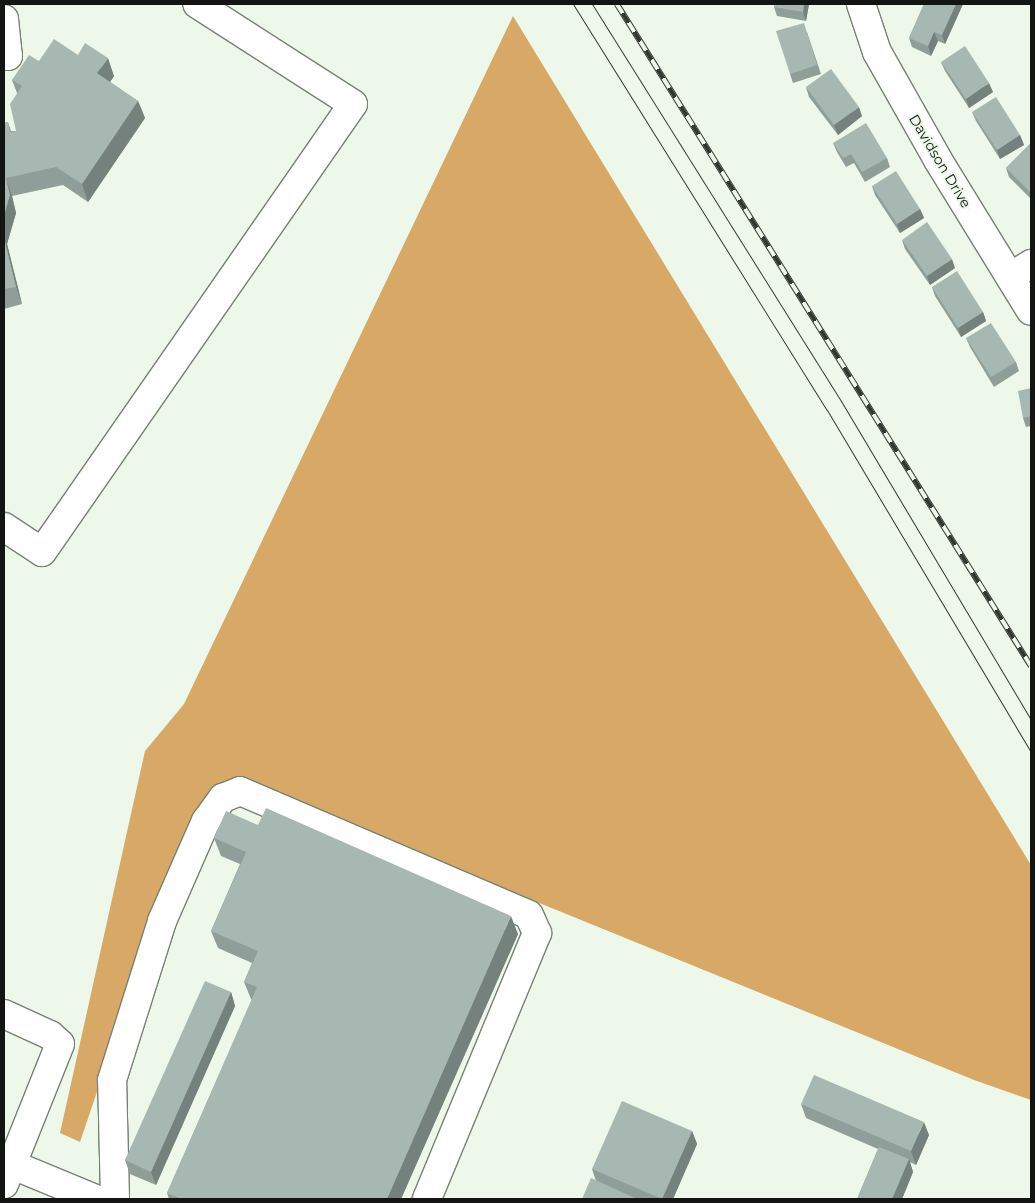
<!DOCTYPE html>
<style>
body{margin:0}
#map{position:relative;width:1035px;height:1203px;overflow:hidden;background:#edf8ea;font-family:Montserrat,sans-serif}
div>[style]{position:absolute}
[style*='--x']{left:calc(var(--x)*1px);top:calc(var(--y)*1px);width:calc(var(--w)*1px);rotate:calc(var(--a)*1deg)}
.forest>*{inset:0;background:#d8a966}
.roads{filter:drop-shadow(1px 0 #778074) drop-shadow(-1px 0 #778074) drop-shadow(0 1px #778074) drop-shadow(0 -1px #778074)}
.minor>*{height:28px;margin:-14px;padding:0 14px;transform-origin:14px;border-radius:14px;background:#fff}
.tram>*{height:1px;margin:-0.5px;padding:0 0.5px;transform-origin:0.5px;border-radius:0.5px;background:#333731}
.rail>*{height:5.5px;margin-top:-2.75px;transform-origin:0;background:repeating-linear-gradient(90deg,#edf8ea 0 11px,#333731 0 22px);box-sizing:border-box;border-block:1px solid #333731}
.wall>*{inset:0;background:#8f9e98}
.shaded-wall>*{inset:0;background:#74817c}
.building>*{inset:0;background:#a6b8b1}
span{translate:-50% -50%;white-space:nowrap;text-align:center;line-height:1.15;-webkit-text-stroke:4px #edf8ea;paint-order:stroke}
.street-label{font-size:14px;color:#121511}
.frame{position:absolute;inset:0;border:5px solid #121511;pointer-events:none}
</style>
<div id="map">
<div class="forest">
<i style="clip-path:polygon(513px 16px,1031px 865px,1031px 1100px,974px 1080px,235px 779px,186px 830px,80px 1142px,60px 1133px,145px 751px,184px 704px)"></i>
</div>
<div class="roads">
<div class="minor">
<i style="--x:861;--y:4;--w:51;--a:71.6"></i>
<i style="--x:877;--y:52;--w:124;--a:60.5"></i>
<i style="--x:938;--y:160;--w:177;--a:58.4"></i>
<i style="--x:4;--y:19;--w:37;--a:84"></i>
<i style="--x:8;--y:56;--w:4;--a:180"></i>
<i style="--x:1010;--y:277;--w:25;--a:-32"></i>
<i style="--x:4;--y:527;--w:45;--a:33.3"></i>
<i style="--x:42;--y:552;--w:545;--a:-55.23"></i>
<i style="--x:353;--y:104;--w:185;--a:-147.3"></i>
<i style="--x:4;--y:1014;--w:51;--a:24.5"></i>
<i style="--x:50;--y:1035;--w:13;--a:42"></i>
<i style="--x:60;--y:1044;--w:151;--a:111.8"></i>
<i style="--x:13;--y:1165;--w:89;--a:22.5"></i>
<i style="--x:115;--y:1199;--w:119;--a:-91.4"></i>
<i style="--x:112;--y:1080;--w:167;--a:-72.5"></i>
<i style="--x:162;--y:921;--w:109;--a:-66.3"></i>
<i style="--x:206;--y:821;--w:29;--a:-54"></i>
<i style="--x:223;--y:798;--w:18;--a:-22"></i>
<i style="--x:240;--y:791;--w:314;--a:23.2"></i>
<i style="--x:529;--y:915;--w:20;--a:66"></i>
<i style="--x:537;--y:933;--w:288;--a:112.5"></i>
</div>
</div>
<div class="tram">
<i style="--x:573;--y:4;--w:479;--a:58"></i>
<i style="--x:827;--y:410;--w:398;--a:59.2"></i>
<i style="--x:592;--y:4;--w:469;--a:57.9"></i>
<i style="--x:841;--y:401;--w:371;--a:59.2"></i>
</div>
<div class="rail">
<i style="--x:617;--y:4;--w:781;--a:57.98"></i>
</div>
<div class="wall">
<i style="clip-path:polygon(774px 4px,809px 4px,806px 21px,777px 16px,774px 7px)"></i>
<i style="clip-path:polygon(924px 4px,963px 4px,945px 44px,938px 41px,931px 56px,912px 47px,909px 38px)"></i>
<i style="clip-path:polygon(807px 32px,821px 74px,793px 83px,790px 74px)"></i>
<i style="clip-path:polygon(78px 55px,114px 76px,110px 82px,138px 101px,145px 118px,88px 202px,63px 185px,12px 196px,16px 213px,7px 244px,22px 304px,4px 309px,4px 123px,8px 122px,11px 131px,16px 131px,17px 93px,12px 80px,39px 61px)"></i>
<i style="clip-path:polygon(941px 62px,993px 92px,969px 108px,945px 71px)"></i>
<i style="clip-path:polygon(806px 87px,862px 116px,838px 135px,809px 97px)"></i>
<i style="clip-path:polygon(972px 112px,1020px 135px,1024px 145px,1000px 159px,976px 121px)"></i>
<i style="clip-path:polygon(833px 143px,887px 158px,890px 167px,865px 182px,854px 163px,846px 167px,837px 152px)"></i>
<i style="clip-path:polygon(1031px 143px,1031px 199px,1009px 177px,1006px 168px)"></i>
<i style="clip-path:polygon(872px 186px,920px 209px,924px 218px,900px 233px,875px 195px)"></i>
<i style="clip-path:polygon(902px 240px,955px 268px,930px 285px,905px 249px)"></i>
<i style="clip-path:polygon(932px 287px,983px 312px,986px 321px,961px 337px,935px 296px)"></i>
<i style="clip-path:polygon(966px 338px,1016px 362px,1019px 371px,994px 387px,970px 347px)"></i>
<i style="clip-path:polygon(1031px 388px,1031px 426px,1026px 427px,1023px 418px)"></i>
<i style="clip-path:polygon(258px 825px,518px 934px,401px 1199px,169px 1199px,167px 1193px,252px 1000px,251px 999px,244px 982px,252px 963px,218px 948px,211px 931px,240px 864px,221px 856px,214px 838px)"></i>
<i style="clip-path:polygon(231px 992px,235px 1006px,156px 1185px,130px 1174px,125px 1160px)"></i>
<i style="clip-path:polygon(801px 1104px,929px 1135px,916px 1165px,910px 1162px,913px 1172px,902px 1199px,857px 1199px,878px 1149px,806px 1118px)"></i>
<i style="clip-path:polygon(692px 1131px,697px 1144px,673px 1199px,582px 1199px,596px 1181px,592px 1169px)"></i>
</div>
<div class="shaded-wall">
<i style="clip-path:polygon(804px 4px,809px 4px,806px 21px,803px 12px)"></i>
<i style="clip-path:polygon(956px 4px,963px 4px,945px 44px,942px 35px)"></i>
<i style="clip-path:polygon(934px 32px,938px 41px,931px 56px,928px 46px)"></i>
<i style="clip-path:polygon(108px 58px,114px 76px,104px 91px,97px 73px)"></i>
<i style="clip-path:polygon(989px 83px,993px 92px,969px 108px,966px 99px)"></i>
<i style="clip-path:polygon(138px 101px,145px 118px,88px 202px,82px 184px)"></i>
<i style="clip-path:polygon(859px 107px,862px 116px,838px 135px,834px 125px)"></i>
<i style="clip-path:polygon(1020px 135px,1024px 145px,1000px 159px,997px 150px)"></i>
<i style="clip-path:polygon(6px 178px,12px 196px,16px 213px,7px 244px,22px 304px,16px 287px,4px 238px,4px 216px)"></i>
<i style="clip-path:polygon(920px 209px,924px 218px,900px 233px,897px 224px)"></i>
<i style="clip-path:polygon(952px 259px,955px 268px,930px 285px,927px 276px)"></i>
<i style="clip-path:polygon(983px 312px,986px 321px,961px 337px,958px 328px)"></i>
<i style="clip-path:polygon(511px 916px,518px 934px,401px 1199px,387px 1199px)"></i>
<i style="clip-path:polygon(231px 992px,235px 1006px,156px 1185px,151px 1172px)"></i>
<i style="clip-path:polygon(924px 1122px,929px 1135px,916px 1165px,911px 1151px)"></i>
<i style="clip-path:polygon(692px 1131px,697px 1144px,673px 1199px,662px 1199px)"></i>
<i style="clip-path:polygon(909px 1159px,913px 1172px,902px 1199px,892px 1199px)"></i>
</div>
<div class="building">
<i style="clip-path:polygon(774px 4px,804px 4px,803px 12px,774px 7px)"></i>
<i style="clip-path:polygon(924px 4px,956px 4px,942px 35px,934px 32px,928px 46px,909px 38px)"></i>
<i style="clip-path:polygon(804px 23px,817px 65px,790px 74px,776px 31px)"></i>
<i style="clip-path:polygon(54px 39px,78px 55px,85px 43px,108px 58px,97px 73px,138px 101px,82px 184px,56px 167px,6px 178px,10px 195px,4px 216px,4px 123px,8px 122px,10px 132px,16px 131px,10px 104px,22px 86px,12px 80px,29px 55px,39px 61px)"></i>
<i style="clip-path:polygon(965px 46px,989px 83px,966px 99px,941px 62px)"></i>
<i style="clip-path:polygon(831px 69px,859px 107px,834px 125px,806px 87px)"></i>
<i style="clip-path:polygon(996px 97px,1020px 135px,997px 150px,972px 112px)"></i>
<i style="clip-path:polygon(866px 123px,887px 158px,862px 172px,851px 154px,843px 158px,833px 143px)"></i>
<i style="clip-path:polygon(1031px 143px,1031px 193px,1006px 168px)"></i>
<i style="clip-path:polygon(896px 171px,920px 209px,897px 224px,872px 186px)"></i>
<i style="clip-path:polygon(927px 222px,952px 259px,927px 276px,902px 240px)"></i>
<i style="clip-path:polygon(4px 238px,16px 287px,4px 289px)"></i>
<i style="clip-path:polygon(957px 271px,983px 312px,958px 328px,932px 287px)"></i>
<i style="clip-path:polygon(991px 323px,1016px 362px,991px 377px,966px 338px)"></i>
<i style="clip-path:polygon(1031px 388px,1031px 416px,1023px 418px,1018px 391px)"></i>
<i style="clip-path:polygon(266px 808px,511px 916px,387px 1199px,181px 1199px,167px 1193px,257px 987px,244px 982px,258px 951px,211px 931px,246px 852px,214px 838px,226px 811px,258px 825px)"></i>
<i style="clip-path:polygon(205px 981px,231px 992px,151px 1172px,125px 1160px)"></i>
<i style="clip-path:polygon(814px 1075px,924px 1122px,911px 1151px,801px 1104px)"></i>
<i style="clip-path:polygon(622px 1101px,692px 1131px,662px 1199px,592px 1169px)"></i>
<i style="clip-path:polygon(879px 1147px,909px 1159px,892px 1199px,857px 1199px)"></i>
<i style="clip-path:polygon(591px 1178px,637px 1199px,582px 1199px)"></i>
</div>
<div class="street-label">
<span style="left:940px;top:161px;rotate:59deg">Davidson Drive</span>
</div>
<div class="frame"></div>
</div>
